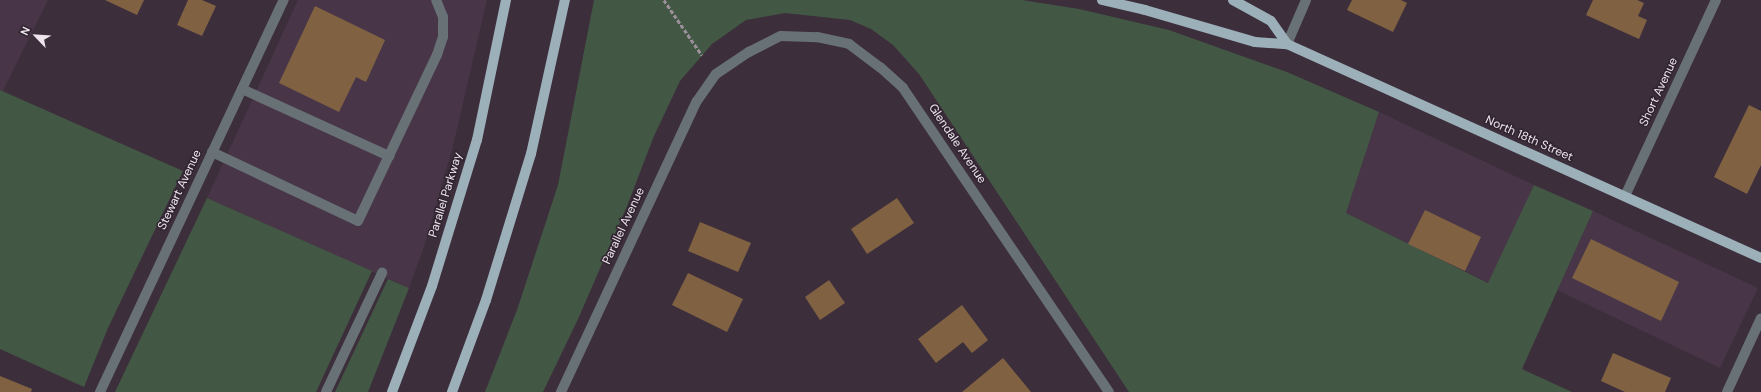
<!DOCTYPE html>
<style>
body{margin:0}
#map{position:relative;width:1761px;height:392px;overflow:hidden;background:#3c2e3b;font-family:"DM Sans",sans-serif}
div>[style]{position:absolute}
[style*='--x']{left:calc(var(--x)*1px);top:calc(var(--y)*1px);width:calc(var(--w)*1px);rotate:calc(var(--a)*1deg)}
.built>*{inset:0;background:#483648}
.green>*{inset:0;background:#435745}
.building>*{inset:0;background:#806243}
.path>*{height:2.5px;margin-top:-1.25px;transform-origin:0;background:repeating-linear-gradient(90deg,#9b909a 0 4px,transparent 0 6px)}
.minor>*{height:10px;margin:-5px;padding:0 5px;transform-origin:5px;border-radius:5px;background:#687276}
.major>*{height:10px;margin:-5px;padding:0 5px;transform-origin:5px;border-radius:5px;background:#9cb0b9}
span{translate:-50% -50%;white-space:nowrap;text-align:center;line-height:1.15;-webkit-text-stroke:3px #312431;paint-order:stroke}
.street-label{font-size:12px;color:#ede4ec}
.north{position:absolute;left:16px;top:16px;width:40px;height:40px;-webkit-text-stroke:3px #312431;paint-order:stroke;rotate:295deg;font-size:11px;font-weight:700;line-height:16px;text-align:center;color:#ede4ec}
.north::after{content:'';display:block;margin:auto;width:14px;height:18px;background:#ede4ec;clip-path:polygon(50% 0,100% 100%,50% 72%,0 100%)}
</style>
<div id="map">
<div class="built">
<i style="clip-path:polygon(0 0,48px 0,3px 91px,0 90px)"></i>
<i style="clip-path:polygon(298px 0,487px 0,453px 146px,424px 247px,409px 288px,207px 198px)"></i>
<i style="clip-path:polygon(1379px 112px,1534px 185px,1489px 283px,1346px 213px)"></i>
<i style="clip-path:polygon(1593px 211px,1758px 288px,1720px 368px,1557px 290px)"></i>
</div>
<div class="green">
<i style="clip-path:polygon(594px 0,1022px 0,1079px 9px,1169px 30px,1287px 72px,1379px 112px,1346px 213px,1488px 283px,1534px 185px,1593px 211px,1522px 369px,1572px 392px,1129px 392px,919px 74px,893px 45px,871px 29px,850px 20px,785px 13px,746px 20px,712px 44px,680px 81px,654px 136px,627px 206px,579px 317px,543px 392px,485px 392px,517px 310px,558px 185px)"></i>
<i style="clip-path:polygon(0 90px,183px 171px,108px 328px,84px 387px,0 349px)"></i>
<i style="clip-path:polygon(207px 198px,372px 271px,316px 392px,115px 392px)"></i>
<i style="clip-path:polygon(388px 279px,409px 288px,368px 392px,335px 392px)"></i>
</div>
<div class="building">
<i style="clip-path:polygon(105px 0,144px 0,137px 15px)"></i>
<i style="clip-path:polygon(188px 0,202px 0,216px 6px,202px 36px,177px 25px)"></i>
<i style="clip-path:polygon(1352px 0,1401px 0,1407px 3px,1393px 32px,1347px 10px)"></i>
<i style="clip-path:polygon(1593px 0,1637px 0,1644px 3px,1638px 16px,1647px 20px,1639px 39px,1586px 15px)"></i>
<i style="clip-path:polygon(315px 6px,385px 40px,366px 82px,356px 77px,339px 112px,279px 83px)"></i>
<i style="clip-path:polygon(1749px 105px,1761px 111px,1761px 165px,1747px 194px,1714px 177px)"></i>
<i style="clip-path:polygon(897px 198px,914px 223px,867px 254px,851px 229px)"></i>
<i style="clip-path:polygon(1425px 210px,1481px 237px,1465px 271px,1408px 244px)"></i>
<i style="clip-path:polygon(700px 222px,751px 243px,738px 272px,688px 251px)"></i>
<i style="clip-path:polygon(1591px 239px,1679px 282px,1661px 321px,1572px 278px)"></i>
<i style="clip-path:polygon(688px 273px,743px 299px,727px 332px,672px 305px)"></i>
<i style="clip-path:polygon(829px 280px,845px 303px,820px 320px,805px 297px)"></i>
<i style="clip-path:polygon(962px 305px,988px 340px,972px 353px,963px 342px,936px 363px,918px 339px)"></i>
<i style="clip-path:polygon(1613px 353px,1671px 378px,1665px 392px,1625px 392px,1601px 381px)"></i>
<i style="clip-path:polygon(1003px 358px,1031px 392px,962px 392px)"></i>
<i style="clip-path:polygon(0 376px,32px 389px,31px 392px,0 392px)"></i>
</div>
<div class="path">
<i style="--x:664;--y:0;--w:67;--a:55.4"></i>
</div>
<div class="minor">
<i style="--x:1287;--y:44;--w:48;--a:-66.6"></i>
<i style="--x:242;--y:89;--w:162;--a:24.5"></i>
<i style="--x:212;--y:152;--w:161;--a:25.3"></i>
<i style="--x:358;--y:221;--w:184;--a:-64.6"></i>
<i style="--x:437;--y:55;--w:19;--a:-72"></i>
<i style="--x:443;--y:37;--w:20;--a:-90"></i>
<i style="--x:443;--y:17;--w:18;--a:-112"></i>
<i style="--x:1625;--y:196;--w:216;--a:-65.1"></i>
<i style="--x:100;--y:392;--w:433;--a:-64.9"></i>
<i style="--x:326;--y:392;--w:132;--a:-64.8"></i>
<i style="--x:561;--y:392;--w:321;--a:-65"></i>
<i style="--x:697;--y:101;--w:33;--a:-55"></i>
<i style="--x:716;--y:74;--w:40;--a:-34"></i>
<i style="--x:749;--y:52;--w:36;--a:-27"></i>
<i style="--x:781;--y:36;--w:36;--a:2"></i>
<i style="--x:817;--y:37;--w:33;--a:12"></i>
<i style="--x:849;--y:44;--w:39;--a:37"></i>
<i style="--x:880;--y:67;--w:31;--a:42"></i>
<i style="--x:903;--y:88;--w:367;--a:55.9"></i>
<i style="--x:1727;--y:392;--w:81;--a:-65.3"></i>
</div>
<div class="major">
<i style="--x:1102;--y:0;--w:44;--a:13.1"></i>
<i style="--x:1145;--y:10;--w:115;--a:16.2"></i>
<i style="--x:1255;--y:42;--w:32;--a:4"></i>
<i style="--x:1287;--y:44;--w:520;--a:24.3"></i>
<i style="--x:1233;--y:0;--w:43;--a:28.9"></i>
<i style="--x:1271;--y:21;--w:28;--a:55"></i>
<i style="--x:392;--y:392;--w:113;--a:-69.3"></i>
<i style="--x:432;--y:286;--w:153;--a:-72.9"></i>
<i style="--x:477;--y:140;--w:143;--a:-78.3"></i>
<i style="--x:452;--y:392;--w:98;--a:-69.7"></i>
<i style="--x:486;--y:300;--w:153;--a:-72.9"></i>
<i style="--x:531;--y:154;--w:158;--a:-77.6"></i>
</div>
<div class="street-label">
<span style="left:1659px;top:92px;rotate:-65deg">Short Avenue</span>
<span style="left:1529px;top:139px;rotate:24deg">North 18th Street</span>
<span style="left:957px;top:144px;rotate:56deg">Glendale Avenue</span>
<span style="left:180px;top:190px;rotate:-65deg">Stewart Avenue</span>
<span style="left:446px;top:195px;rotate:-73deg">Parallel Parkway</span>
<span style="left:624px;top:226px;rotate:-65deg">Parallel Avenue</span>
</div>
<div class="north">N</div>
</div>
